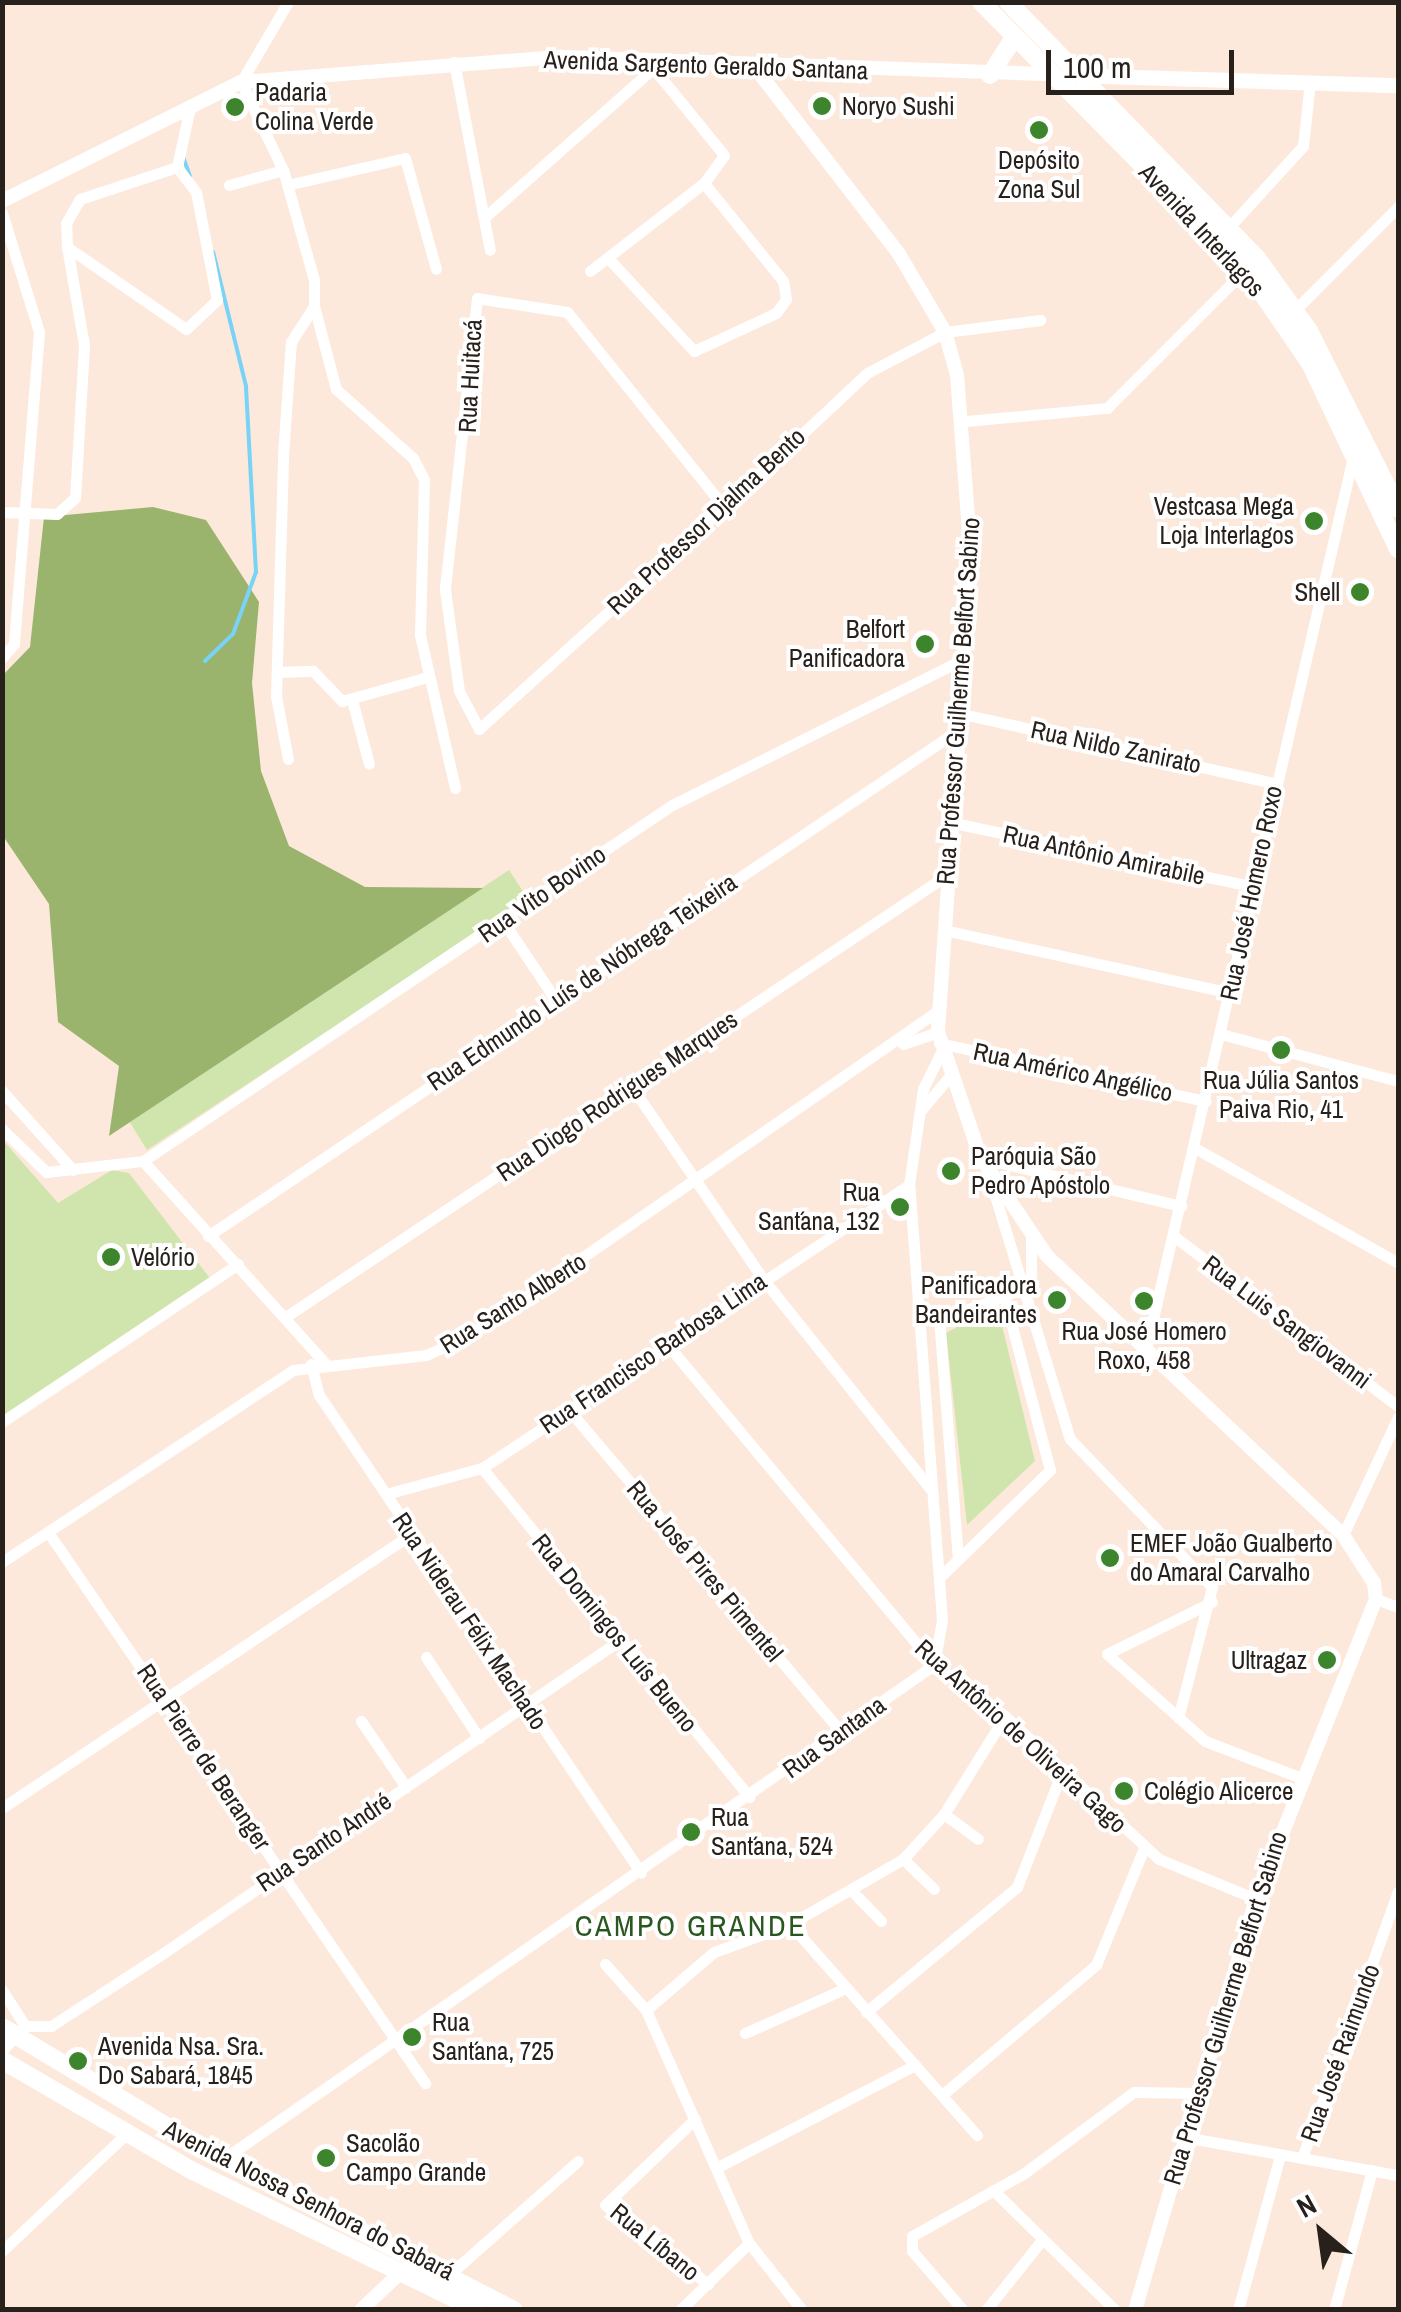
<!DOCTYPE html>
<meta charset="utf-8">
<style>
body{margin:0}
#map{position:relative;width:1401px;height:2312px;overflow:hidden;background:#fde9db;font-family:"Archivo Narrow",sans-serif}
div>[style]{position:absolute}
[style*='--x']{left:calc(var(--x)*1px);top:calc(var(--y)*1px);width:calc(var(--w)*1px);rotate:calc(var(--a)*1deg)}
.green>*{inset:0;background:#d0e5ad}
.forest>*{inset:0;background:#9ab36d}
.stream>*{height:4px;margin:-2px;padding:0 2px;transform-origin:2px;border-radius:2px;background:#78d3f5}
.minor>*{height:11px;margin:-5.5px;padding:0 5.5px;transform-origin:5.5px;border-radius:5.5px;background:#fff}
.tertiary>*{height:14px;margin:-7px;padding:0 7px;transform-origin:7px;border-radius:7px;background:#fff}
.secondary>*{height:15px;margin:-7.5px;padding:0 7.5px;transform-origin:7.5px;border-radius:7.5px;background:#fff}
.primary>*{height:18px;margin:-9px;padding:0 9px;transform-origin:9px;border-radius:9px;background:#fff}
.dots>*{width:28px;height:28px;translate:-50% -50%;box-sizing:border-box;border:5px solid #fff;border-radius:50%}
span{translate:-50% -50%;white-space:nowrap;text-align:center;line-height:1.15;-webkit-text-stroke:8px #fff;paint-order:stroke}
.street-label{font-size:25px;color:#28201b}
.poi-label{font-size:25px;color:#28201b}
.left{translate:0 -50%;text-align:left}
.right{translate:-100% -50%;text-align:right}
.quarter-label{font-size:30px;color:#29571f;letter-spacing:2.5px}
.frame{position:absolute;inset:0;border:5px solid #28201b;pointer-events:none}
.north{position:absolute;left:1271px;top:2182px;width:100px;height:100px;-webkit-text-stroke:8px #fff;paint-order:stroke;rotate:331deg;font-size:28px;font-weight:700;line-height:40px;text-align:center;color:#28201b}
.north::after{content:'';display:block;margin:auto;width:35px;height:45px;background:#28201b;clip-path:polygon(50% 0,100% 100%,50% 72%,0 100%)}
.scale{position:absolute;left:1046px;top:50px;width:188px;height:45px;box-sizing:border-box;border:5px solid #28201b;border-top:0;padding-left:12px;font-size:30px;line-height:35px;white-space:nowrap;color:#28201b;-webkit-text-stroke:8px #fff;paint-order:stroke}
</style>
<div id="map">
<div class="green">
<i style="clip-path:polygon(509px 870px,528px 899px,147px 1150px,129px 1121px)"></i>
<i style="clip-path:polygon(2px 1139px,58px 1203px,112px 1170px,129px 1173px,212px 1281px,2px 1416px)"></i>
<i style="clip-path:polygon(997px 1305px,1035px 1461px,967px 1525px,946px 1333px)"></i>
</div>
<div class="forest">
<i style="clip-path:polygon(153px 507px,206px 520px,259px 602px,252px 683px,261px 771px,289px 846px,365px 887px,483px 888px,109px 1136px,119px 1066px,58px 1022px,49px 904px,3px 836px,2px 676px,30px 647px,44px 517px)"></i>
</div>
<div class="stream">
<i style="--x:183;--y:157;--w:20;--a:70"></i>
<i style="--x:205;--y:661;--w:39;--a:-44"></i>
<i style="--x:233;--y:634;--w:66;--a:-69.6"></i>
<i style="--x:256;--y:572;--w:186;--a:-93.1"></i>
<i style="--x:246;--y:386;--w:138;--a:-103.8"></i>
</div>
<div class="minor">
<i style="--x:454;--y:62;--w:191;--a:79.2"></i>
<i style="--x:177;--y:167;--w:61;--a:-77.8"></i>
<i style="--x:229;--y:185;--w:56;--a:-15.5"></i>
<i style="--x:287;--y:185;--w:121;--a:-12.9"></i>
<i style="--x:405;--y:158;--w:115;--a:74.4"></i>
<i style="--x:2;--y:213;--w:125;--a:72.7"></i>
<i style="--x:39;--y:332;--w:313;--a:94.6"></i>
<i style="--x:14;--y:644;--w:18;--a:131"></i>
<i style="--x:485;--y:217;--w:230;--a:-41.5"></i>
<i style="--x:1230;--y:226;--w:108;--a:-47.6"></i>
<i style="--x:1303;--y:146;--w:64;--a:-83.8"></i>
<i style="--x:609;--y:259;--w:125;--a:47.3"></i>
<i style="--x:694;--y:351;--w:90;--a:-24.9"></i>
<i style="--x:776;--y:313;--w:17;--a:-54"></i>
<i style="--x:786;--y:299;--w:18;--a:-99"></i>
<i style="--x:783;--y:281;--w:126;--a:-128.9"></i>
<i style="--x:590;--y:271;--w:144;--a:-37.7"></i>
<i style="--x:704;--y:183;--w:34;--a:-54"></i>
<i style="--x:724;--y:155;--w:109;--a:-129.1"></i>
<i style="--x:314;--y:306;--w:86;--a:75.2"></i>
<i style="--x:336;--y:389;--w:103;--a:41.9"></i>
<i style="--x:413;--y:458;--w:25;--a:63"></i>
<i style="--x:424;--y:480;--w:155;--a:91.5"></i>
<i style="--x:420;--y:635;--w:157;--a:77.1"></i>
<i style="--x:1295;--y:310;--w:146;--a:-45"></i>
<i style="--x:966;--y:421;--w:142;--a:-5.3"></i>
<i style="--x:1107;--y:408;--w:198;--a:-45"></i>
<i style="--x:724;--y:507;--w:250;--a:-128.8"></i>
<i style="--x:567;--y:312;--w:91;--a:-171.2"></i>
<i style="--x:477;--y:298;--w:294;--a:96.3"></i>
<i style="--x:445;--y:590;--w:102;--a:82.1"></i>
<i style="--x:459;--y:691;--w:43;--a:62.2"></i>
<i style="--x:479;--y:729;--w:331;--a:-42.2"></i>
<i style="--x:724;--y:507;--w:196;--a:-43.1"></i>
<i style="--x:867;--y:373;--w:88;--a:-27.7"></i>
<i style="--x:945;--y:332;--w:96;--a:-7.2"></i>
<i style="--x:2;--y:512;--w:55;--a:2.1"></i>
<i style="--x:57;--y:514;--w:24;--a:-42"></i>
<i style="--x:75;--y:498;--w:153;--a:-86.6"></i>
<i style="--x:84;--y:345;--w:99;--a:-99.8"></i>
<i style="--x:67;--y:247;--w:24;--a:-92"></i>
<i style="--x:66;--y:223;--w:28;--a:-60"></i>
<i style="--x:80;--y:199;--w:102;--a:-18.3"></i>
<i style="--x:177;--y:167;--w:31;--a:53"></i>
<i style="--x:196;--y:192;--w:110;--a:79"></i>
<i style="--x:217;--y:300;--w:42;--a:136.9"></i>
<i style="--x:186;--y:329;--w:145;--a:-145.4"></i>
<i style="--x:278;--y:672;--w:35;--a:-2"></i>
<i style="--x:313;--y:671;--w:42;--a:46"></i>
<i style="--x:342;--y:701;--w:89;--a:-15.6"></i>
<i style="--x:352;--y:700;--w:66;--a:75.1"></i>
<i style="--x:958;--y:713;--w:324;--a:12.5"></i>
<i style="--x:288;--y:759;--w:64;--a:-100.8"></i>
<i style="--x:276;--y:696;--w:241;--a:-88.3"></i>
<i style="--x:283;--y:455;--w:113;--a:-86"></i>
<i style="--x:291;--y:342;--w:43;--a:-57.4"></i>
<i style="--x:314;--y:306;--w:26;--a:-90"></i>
<i style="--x:314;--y:280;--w:114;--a:-105.7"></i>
<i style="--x:283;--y:170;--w:98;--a:-115.5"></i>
<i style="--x:241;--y:82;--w:93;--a:-59.6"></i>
<i style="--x:954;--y:823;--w:307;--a:12"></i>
<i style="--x:503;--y:921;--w:94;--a:56.3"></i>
<i style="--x:944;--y:930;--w:294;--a:12.4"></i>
<i style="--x:1221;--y:1034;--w:183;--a:14.9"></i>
<i style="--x:939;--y:1043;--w:273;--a:12.3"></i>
<i style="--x:903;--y:1044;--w:37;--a:-19"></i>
<i style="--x:632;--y:1087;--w:232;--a:55.7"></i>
<i style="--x:763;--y:1279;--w:268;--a:51.4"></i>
<i style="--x:2;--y:1091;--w:106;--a:48.1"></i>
<i style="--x:922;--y:1109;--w:42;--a:-49.8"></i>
<i style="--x:2;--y:1129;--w:62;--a:44.3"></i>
<i style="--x:46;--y:1172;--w:98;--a:-6.5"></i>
<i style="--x:143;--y:1161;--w:272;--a:48"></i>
<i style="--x:1195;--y:1148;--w:233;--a:29.5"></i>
<i style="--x:981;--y:1158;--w:206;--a:13.5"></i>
<i style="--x:143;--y:1161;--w:638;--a:-33.94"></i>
<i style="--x:672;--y:805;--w:323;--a:-26.6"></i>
<i style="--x:988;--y:1173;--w:278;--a:72.9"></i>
<i style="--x:1070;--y:1439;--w:205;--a:46.2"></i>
<i style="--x:1212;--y:1587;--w:135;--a:104.5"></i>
<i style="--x:208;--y:1236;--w:903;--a:-33.99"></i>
<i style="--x:1175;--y:1237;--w:280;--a:37.2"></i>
<i style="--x:1031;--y:1289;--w:52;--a:-90"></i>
<i style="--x:287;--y:1316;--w:794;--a:-33.75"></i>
<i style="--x:667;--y:1344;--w:418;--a:50.2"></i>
<i style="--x:934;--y:1665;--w:87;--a:35.7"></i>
<i style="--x:1005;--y:1716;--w:210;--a:42.9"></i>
<i style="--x:1159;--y:1859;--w:105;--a:22.4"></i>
<i style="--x:1145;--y:1353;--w:920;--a:-76.93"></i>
<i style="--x:311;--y:1364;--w:32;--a:76"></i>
<i style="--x:319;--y:1395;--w:576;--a:56.03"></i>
<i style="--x:569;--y:1410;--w:422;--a:49.8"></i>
<i style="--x:2;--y:1422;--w:284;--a:-33.8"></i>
<i style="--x:482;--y:1468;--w:424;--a:50.9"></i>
<i style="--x:386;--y:1494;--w:99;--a:-15.2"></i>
<i style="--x:482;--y:1468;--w:512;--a:-33.53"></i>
<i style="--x:48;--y:1532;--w:668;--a:55.62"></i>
<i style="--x:1343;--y:1535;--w:130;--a:-65"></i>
<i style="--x:958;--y:1559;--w:240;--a:-94.5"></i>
<i style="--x:939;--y:1320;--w:98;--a:-20.3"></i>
<i style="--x:2;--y:1562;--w:349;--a:-33.4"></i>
<i style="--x:293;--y:1370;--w:134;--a:-6.4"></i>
<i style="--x:426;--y:1355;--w:47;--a:-23.8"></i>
<i style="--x:469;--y:1336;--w:572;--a:-34.75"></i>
<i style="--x:939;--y:1578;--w:155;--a:-44.2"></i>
<i style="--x:1050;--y:1470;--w:180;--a:-104.8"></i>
<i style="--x:1376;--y:1599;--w:23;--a:20"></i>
<i style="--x:1212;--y:1602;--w:117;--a:153.7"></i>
<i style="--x:1107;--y:1654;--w:131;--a:41.6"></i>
<i style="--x:1205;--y:1741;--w:101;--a:21"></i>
<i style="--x:426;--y:1657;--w:97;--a:56.8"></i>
<i style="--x:361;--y:1721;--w:80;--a:55.7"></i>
<i style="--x:2;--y:1808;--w:493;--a:-33.8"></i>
<i style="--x:944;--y:1814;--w:42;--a:36.3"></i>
<i style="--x:903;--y:1859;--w:43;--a:44.1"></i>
<i style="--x:851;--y:1890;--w:43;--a:45.9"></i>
<i style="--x:790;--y:1924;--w:282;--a:48.5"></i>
<i style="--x:605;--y:1964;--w:62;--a:48.3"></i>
<i style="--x:646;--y:2010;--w:255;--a:66.2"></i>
<i style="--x:749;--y:2243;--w:85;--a:51.7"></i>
<i style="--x:2;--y:1990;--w:43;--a:57.4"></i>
<i style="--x:25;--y:2026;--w:34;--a:133"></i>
<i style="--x:646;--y:2010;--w:89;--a:-40.5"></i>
<i style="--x:714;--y:1952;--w:81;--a:-20.2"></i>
<i style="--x:790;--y:1924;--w:130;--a:-29.9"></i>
<i style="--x:903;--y:1859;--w:61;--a:-47.7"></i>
<i style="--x:944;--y:1814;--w:115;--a:-58.1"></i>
<i style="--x:866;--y:2012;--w:196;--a:-39.6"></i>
<i style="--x:1017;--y:1887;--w:127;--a:-68.7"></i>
<i style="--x:25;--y:2026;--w:26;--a:0"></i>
<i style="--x:51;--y:2026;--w:132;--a:-33"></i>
<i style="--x:162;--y:1954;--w:555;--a:-34.43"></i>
<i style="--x:745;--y:2033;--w:108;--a:-24"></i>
<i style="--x:942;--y:2095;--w:202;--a:-40.2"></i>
<i style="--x:1096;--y:1965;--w:126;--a:-67.7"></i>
<i style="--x:695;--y:2119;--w:124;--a:136.3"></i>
<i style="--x:605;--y:2205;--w:130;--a:37.5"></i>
<i style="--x:1184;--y:2137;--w:217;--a:10.1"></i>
<i style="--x:1302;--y:2158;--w:283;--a:-70.2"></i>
<i style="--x:222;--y:2160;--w:867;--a:-34.81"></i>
<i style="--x:934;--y:1665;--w:46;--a:-79.9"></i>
<i style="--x:942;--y:1620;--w:436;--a:-94.3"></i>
<i style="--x:909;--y:1185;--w:97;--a:-81.7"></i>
<i style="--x:923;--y:1089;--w:39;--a:-64"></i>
<i style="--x:718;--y:2167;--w:222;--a:-27.4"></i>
<i style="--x:993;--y:2190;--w:171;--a:44.5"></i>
<i style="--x:2;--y:2251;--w:172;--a:-43.3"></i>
<i style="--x:451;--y:2273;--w:169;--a:-41.4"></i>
<i style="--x:680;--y:2310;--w:96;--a:-44.2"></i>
<i style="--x:963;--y:2310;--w:78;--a:-130.8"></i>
<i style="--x:912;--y:2251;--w:15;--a:-90"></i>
<i style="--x:912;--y:2236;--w:127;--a:-29.2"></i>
<i style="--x:1023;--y:2174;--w:138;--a:-36.5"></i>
<i style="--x:1134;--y:2092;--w:63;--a:0.9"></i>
<i style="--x:986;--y:2310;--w:88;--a:-51.4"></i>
<i style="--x:1238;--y:2310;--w:161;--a:-74.8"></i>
<i style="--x:1334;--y:2310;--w:145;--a:-74.8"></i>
</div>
<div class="tertiary">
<i style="--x:753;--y:65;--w:239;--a:52.3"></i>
<i style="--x:899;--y:254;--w:91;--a:59.5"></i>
<i style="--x:945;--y:332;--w:45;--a:74.4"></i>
<i style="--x:957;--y:375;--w:184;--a:85.6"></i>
<i style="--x:971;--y:558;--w:475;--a:94"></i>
<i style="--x:938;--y:1032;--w:133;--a:71.2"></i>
<i style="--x:981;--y:1158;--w:118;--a:56"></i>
<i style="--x:1047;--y:1256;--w:407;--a:43.3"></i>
<i style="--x:1343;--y:1535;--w:57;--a:57.1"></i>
<i style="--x:1374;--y:1583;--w:16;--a:83"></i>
<i style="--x:1376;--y:1599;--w:323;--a:111.8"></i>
<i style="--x:1256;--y:1899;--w:428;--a:106.4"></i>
<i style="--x:2;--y:201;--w:267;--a:-26.5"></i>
<i style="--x:241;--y:82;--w:321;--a:-4.5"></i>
<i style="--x:561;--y:57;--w:491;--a:2"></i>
<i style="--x:361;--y:2310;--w:58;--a:-43.6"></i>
</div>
<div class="secondary">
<i style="--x:1071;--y:75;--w:327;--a:1.8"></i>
</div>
<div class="primary">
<i style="--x:981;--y:2;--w:377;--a:45.3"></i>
<i style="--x:1246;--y:270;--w:113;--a:55.5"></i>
<i style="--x:1310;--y:363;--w:206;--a:64.7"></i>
<i style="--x:1008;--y:2;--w:357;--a:45.8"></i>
<i style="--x:1257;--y:258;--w:90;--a:54.5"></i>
<i style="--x:1309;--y:331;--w:199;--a:63.4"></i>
<i style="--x:990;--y:75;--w:46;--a:-57.3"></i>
<i style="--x:2;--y:2027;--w:253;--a:31.1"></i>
<i style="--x:219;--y:2158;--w:332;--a:27.3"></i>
<i style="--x:2;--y:2060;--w:221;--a:30.2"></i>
<i style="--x:193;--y:2171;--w:317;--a:26"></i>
</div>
<div class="dots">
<i style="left:822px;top:106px;background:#3c852c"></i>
<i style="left:235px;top:107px;background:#3c852c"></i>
<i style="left:1039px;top:130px;background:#3c852c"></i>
<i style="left:1314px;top:521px;background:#3c852c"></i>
<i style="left:1360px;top:592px;background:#3c852c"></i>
<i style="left:925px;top:644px;background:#3c852c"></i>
<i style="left:1281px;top:1050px;background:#3c852c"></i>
<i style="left:951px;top:1171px;background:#3c852c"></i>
<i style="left:900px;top:1207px;background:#3c852c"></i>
<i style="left:111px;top:1257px;background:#3c852c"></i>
<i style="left:1057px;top:1300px;background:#3c852c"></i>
<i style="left:1144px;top:1301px;background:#3c852c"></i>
<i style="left:1110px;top:1558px;background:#3c852c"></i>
<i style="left:1327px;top:1660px;background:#3c852c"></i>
<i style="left:1124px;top:1791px;background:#3c852c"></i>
<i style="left:691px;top:1832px;background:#3c852c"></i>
<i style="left:412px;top:2037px;background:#3c852c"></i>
<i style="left:78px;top:2061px;background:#3c852c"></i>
<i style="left:326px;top:2158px;background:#3c852c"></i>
</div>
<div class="street-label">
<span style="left:706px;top:65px;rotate:2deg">Avenida Sargento Geraldo Santana</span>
<span style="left:1202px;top:230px;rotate:47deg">Avenida Interlagos</span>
<span style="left:470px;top:376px;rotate:-87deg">Rua Huitacá</span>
<span style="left:706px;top:521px;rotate:-43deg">Rua Professor Djalma Bento</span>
<span style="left:958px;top:701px;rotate:-86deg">Rua Professor Guilherme Belfort Sabino</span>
<span style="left:1116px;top:747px;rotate:12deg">Rua Nildo Zanirato</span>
<span style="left:1104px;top:855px;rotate:12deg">Rua Antônio Amirabile</span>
<span style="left:1251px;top:893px;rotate:-78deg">Rua José Homero Roxo</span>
<span style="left:542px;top:894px;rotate:-35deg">Rua Vito Bovino</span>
<span style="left:582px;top:982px;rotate:-34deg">Rua Edmundo Luís de Nóbrega Teixeira</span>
<span style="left:1073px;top:1072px;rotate:12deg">Rua Américo Angélico</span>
<span style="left:617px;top:1096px;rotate:-34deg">Rua Diogo Rodrigues Marques</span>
<span style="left:513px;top:1303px;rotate:-32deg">Rua Santo Alberto</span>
<span style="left:1287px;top:1322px;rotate:37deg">Rua Luis Sangiovanni</span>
<span style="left:653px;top:1353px;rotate:-34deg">Rua Francisco Barbosa Lima</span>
<span style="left:705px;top:1571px;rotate:50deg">Rua José Pires Pimentel</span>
<span style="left:470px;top:1621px;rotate:56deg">Rua Niderau Félix Machado</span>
<span style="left:615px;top:1633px;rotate:51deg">Rua Domingos Luís Bueno</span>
<span style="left:1021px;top:1736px;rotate:42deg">Rua Antônio de Oliveira Gago</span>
<span style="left:834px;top:1737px;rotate:-36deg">Rua Santana</span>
<span style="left:204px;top:1757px;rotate:56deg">Rua Pierre de Beranger</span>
<span style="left:324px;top:1842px;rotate:-34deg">Rua Santo André</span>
<span style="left:1225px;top:2008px;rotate:-73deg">Rua Professor Guilherme Belfort Sabino</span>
<span style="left:1340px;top:2053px;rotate:-70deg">Rua José Raimundo</span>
<span style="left:309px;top:2200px;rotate:27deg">Avenida Nossa Senhora do Sabará</span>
<span style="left:655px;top:2242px;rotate:39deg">Rua Líbano</span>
</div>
<div class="poi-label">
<span class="left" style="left:255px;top:107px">Padaria<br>Colina Verde</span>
<span class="left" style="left:842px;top:106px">Noryo Sushi</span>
<span style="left:1039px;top:175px">Depósito<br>Zona Sul</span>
<span class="right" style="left:1294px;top:521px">Vestcasa Mega<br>Loja Interlagos</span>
<span class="right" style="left:1340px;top:592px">Shell</span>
<span class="right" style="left:905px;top:644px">Belfort<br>Panificadora</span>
<span style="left:1281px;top:1095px">Rua Júlia Santos<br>Paiva Rio, 41</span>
<span class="left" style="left:971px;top:1171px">Paróquia São<br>Pedro Apóstolo</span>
<span class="right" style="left:880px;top:1207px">Rua<br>Sant´ana, 132</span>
<span class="left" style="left:131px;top:1257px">Velório</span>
<span class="right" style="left:1037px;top:1300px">Panificadora<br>Bandeirantes</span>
<span style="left:1144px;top:1346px">Rua José Homero<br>Roxo, 458</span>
<span class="left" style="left:1130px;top:1558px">EMEF João Gualberto<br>do Amaral Carvalho</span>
<span class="right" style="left:1307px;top:1660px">Ultragaz</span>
<span class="left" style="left:1144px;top:1791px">Colégio Alicerce</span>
<span class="left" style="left:711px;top:1832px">Rua<br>Sant´ana, 524</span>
<span class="left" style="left:432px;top:2037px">Rua<br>Sant´ana, 725</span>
<span class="left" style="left:98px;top:2061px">Avenida Nsa. Sra.<br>Do Sabará, 1845</span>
<span class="left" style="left:346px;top:2158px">Sacolão<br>Campo Grande</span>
</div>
<div class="quarter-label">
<span style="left:691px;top:1925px">CAMPO GRANDE</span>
</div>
<div class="frame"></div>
<div class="north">N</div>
<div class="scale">100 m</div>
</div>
